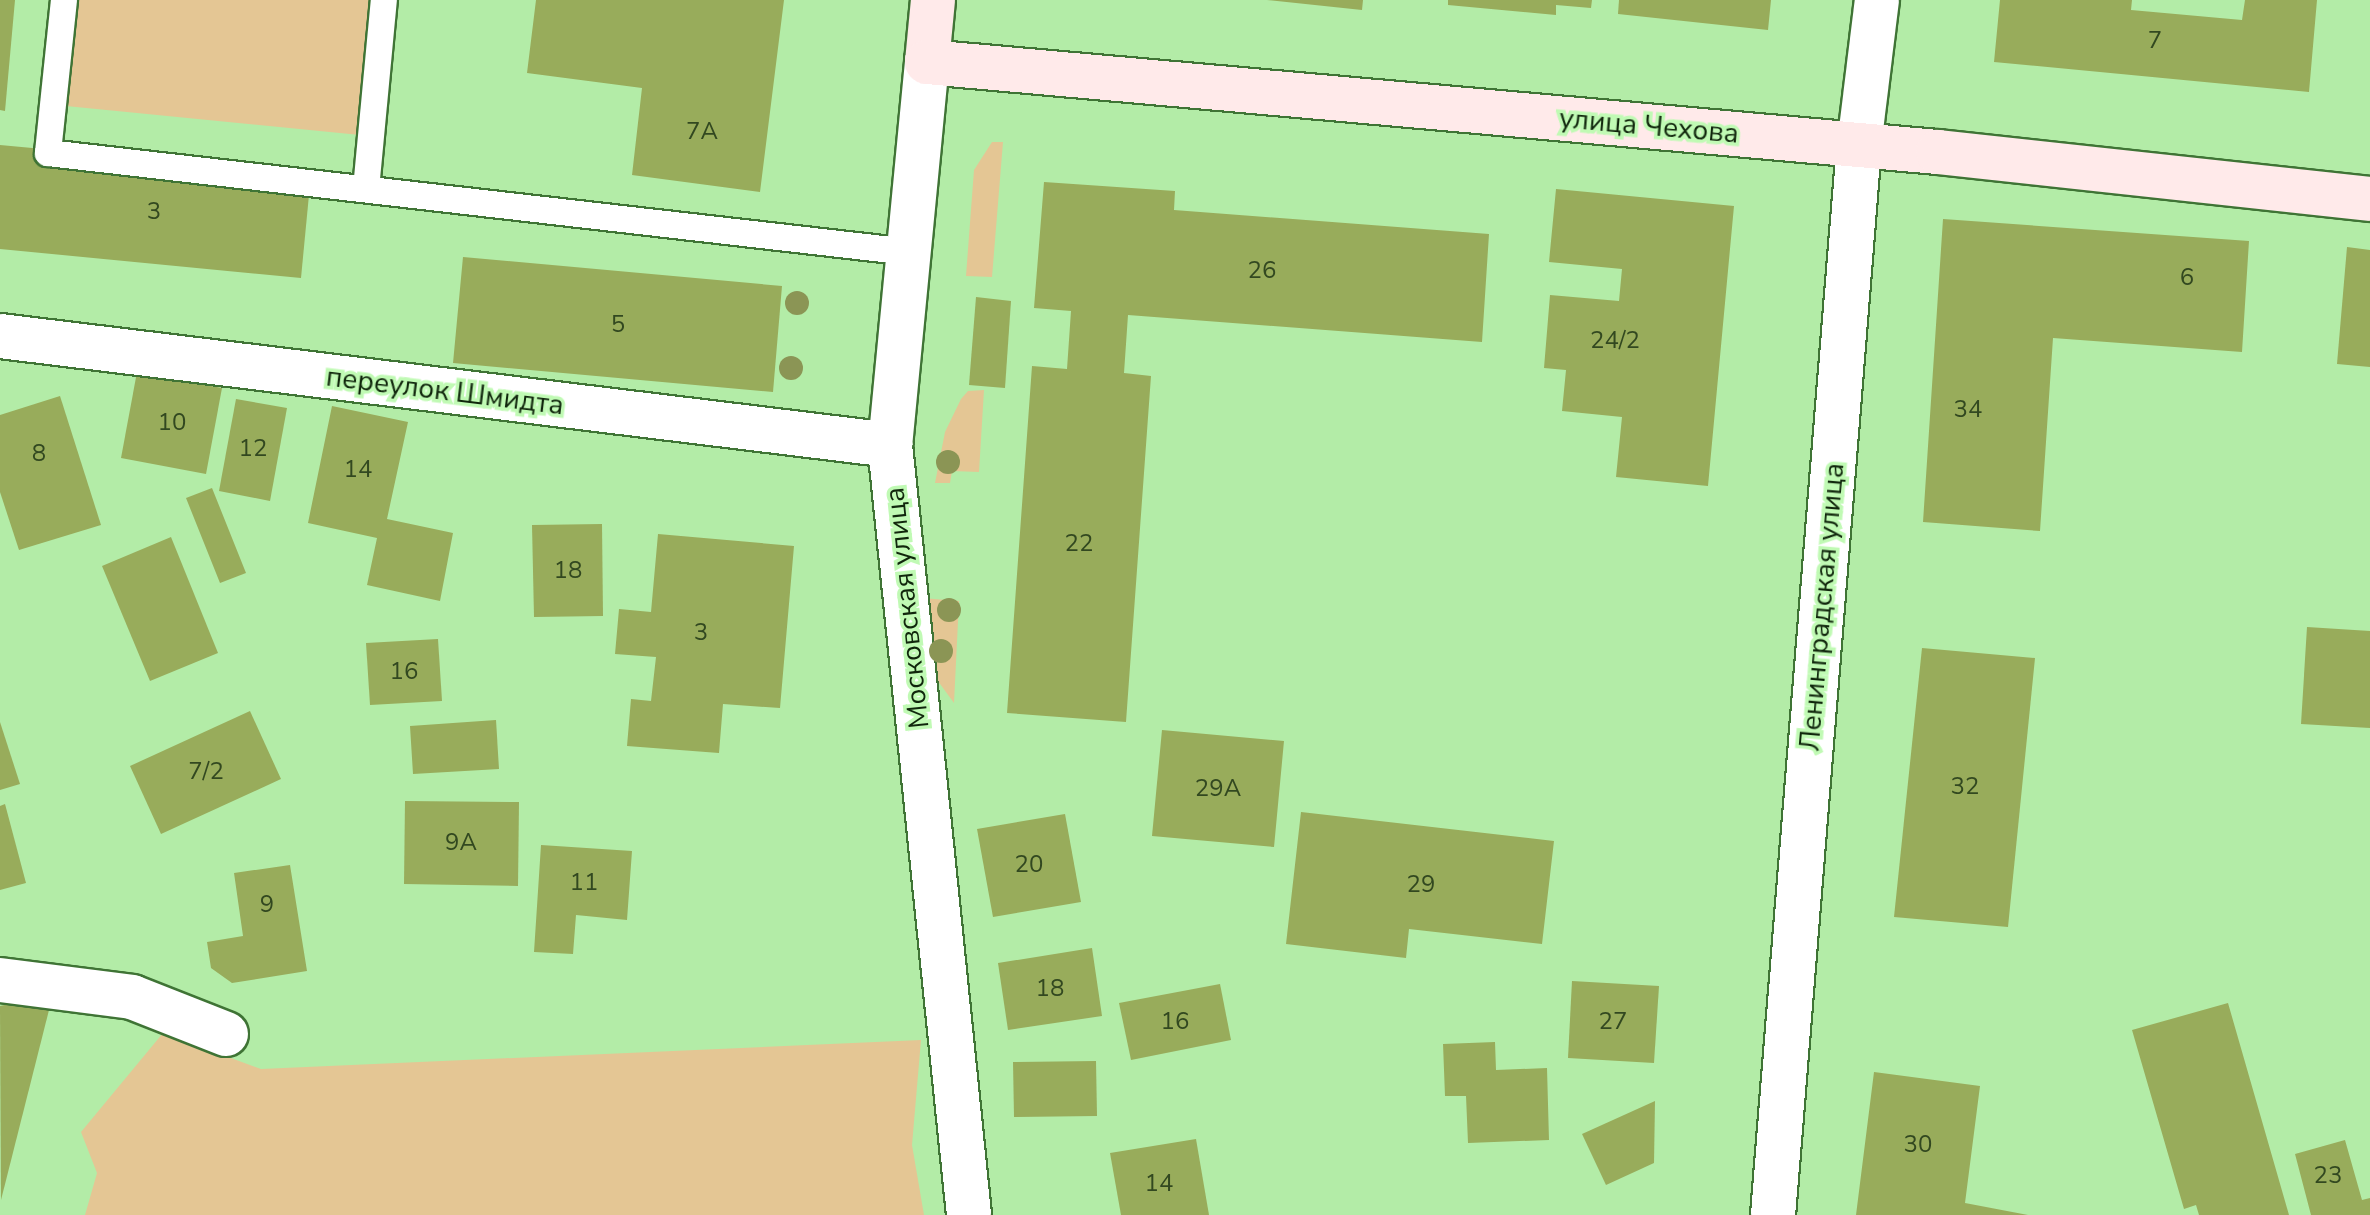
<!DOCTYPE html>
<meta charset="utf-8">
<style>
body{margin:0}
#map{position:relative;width:2370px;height:1215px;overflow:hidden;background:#b3eca7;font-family:"Nunito Sans",sans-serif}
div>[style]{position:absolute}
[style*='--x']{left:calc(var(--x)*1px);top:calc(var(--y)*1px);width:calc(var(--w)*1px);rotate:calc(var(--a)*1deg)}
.green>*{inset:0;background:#e4c694}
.building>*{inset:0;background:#98ac5b}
.roads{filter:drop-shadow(2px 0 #3f7435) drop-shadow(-2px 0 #3f7435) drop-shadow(0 2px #3f7435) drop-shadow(0 -2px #3f7435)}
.service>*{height:26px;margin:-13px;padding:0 13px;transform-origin:13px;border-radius:13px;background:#fff}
.minor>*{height:44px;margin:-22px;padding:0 22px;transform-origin:22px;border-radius:22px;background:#fff}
.tertiary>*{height:44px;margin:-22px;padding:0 22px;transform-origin:22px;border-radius:22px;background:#fff}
.secondary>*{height:44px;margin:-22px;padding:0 22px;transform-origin:22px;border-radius:22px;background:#ffeaea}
.trees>*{width:24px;height:24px;margin:-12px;border-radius:50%;background:#8b9555}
span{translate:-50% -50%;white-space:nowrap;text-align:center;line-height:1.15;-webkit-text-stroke:7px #c0fab4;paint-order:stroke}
.number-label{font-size:24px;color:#324820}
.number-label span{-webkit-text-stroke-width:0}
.street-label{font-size:28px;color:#10260c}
</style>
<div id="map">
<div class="green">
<i style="clip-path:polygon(77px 0,372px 0,360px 135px,66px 106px)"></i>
<i style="clip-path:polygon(992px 142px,1003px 142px,992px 277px,966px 276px,974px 170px)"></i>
<i style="clip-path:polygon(984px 390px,979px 472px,952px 471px,950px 483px,935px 483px,945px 432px,961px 399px,968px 391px)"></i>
<i style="clip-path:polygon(922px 598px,959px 601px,954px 703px,932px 673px)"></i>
<i style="clip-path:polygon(163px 1033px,261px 1069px,921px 1040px,912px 1145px,924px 1215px,85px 1215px,97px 1173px,81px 1132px)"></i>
</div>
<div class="building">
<i style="clip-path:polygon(0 0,15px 0,5px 111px,0 110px)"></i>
<i style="clip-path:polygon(536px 0,784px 0,760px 192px,632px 175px,642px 88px,527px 73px)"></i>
<i style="clip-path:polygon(1267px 0,1363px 0,1362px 10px)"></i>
<i style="clip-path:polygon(1448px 0,1592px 0,1591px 8px,1556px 5px,1556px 15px,1448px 5px)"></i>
<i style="clip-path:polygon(1619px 0,1771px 0,1768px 30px,1618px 14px)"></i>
<i style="clip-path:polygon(2000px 0,2132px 0,2131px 10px,2242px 20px,2245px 0,2317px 0,2309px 92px,1994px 62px)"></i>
<i style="clip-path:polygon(0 145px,311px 174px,301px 278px,0 249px)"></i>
<i style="clip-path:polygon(1044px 182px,1175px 191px,1174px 210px,1489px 234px,1482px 342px,1128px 315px,1124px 373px,1151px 376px,1126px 722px,1007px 713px,1032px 366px,1067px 369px,1071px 311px,1034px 308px)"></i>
<i style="clip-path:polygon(1556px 189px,1734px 206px,1708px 486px,1616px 477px,1622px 417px,1562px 411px,1566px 370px,1544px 368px,1550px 295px,1619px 301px,1622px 269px,1549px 262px)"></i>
<i style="clip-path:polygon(1943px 219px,2249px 241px,2242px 352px,2053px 338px,2040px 531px,1923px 522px)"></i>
<i style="clip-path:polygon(2347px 247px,2370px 250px,2370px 367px,2337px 364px)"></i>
<i style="clip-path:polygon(463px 257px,782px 286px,773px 392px,453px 363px)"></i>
<i style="clip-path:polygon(976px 297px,1011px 301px,1005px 388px,969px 385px)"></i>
<i style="clip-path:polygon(137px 372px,222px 388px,206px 474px,121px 458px)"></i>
<i style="clip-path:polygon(60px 396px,101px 525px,19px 550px,0 492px,0 415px)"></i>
<i style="clip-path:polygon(236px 399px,287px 408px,270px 501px,219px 491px)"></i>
<i style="clip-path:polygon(332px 406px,408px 422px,387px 519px,453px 533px,440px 601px,367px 585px,377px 538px,308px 523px)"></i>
<i style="clip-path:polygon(212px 488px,246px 573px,220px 583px,186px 498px)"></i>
<i style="clip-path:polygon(602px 524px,603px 616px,534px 617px,532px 525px)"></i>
<i style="clip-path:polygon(658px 534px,794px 546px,780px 708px,723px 704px,719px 753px,627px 746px,631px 699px,651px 701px,656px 657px,615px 654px,619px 609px,651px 612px)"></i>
<i style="clip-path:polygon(171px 537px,218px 653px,150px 681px,102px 566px)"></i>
<i style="clip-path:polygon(2307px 627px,2370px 631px,2370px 728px,2301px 724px)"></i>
<i style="clip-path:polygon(438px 639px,442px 701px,370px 705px,366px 643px)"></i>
<i style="clip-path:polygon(1922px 648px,2035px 658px,2008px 927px,1894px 917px)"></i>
<i style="clip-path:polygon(250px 711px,281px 779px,161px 834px,130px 766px)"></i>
<i style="clip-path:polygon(496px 720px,499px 769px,413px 774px,410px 726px)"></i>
<i style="clip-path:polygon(0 722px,20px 784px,0 790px)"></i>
<i style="clip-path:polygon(1162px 730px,1284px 741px,1274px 847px,1152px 836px)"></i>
<i style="clip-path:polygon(405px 801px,519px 802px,518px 886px,404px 884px)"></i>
<i style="clip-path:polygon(5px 804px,26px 883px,0 890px,0 806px)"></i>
<i style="clip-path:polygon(1301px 812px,1554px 841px,1542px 944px,1409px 929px,1406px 958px,1286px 944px)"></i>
<i style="clip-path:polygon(1065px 814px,1081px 902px,993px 917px,977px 829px)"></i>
<i style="clip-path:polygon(541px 845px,632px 851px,627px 920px,576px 915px,573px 954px,534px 952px)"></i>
<i style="clip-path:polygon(290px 865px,307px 971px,232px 983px,211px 968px,207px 942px,243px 936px,234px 873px)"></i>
<i style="clip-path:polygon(1092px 948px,1102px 1016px,1008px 1030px,998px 963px)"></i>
<i style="clip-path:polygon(1572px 981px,1659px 986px,1654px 1063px,1568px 1058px)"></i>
<i style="clip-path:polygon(1220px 984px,1231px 1040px,1131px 1060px,1119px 1003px)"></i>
<i style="clip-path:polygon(2228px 1003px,2289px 1215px,2199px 1215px,2196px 1205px,2184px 1209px,2132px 1030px)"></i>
<i style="clip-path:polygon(9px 1004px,49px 1010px,1px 1200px,0 1006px)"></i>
<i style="clip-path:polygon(1495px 1042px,1496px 1070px,1547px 1068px,1549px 1140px,1468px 1143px,1466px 1096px,1445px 1096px,1443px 1044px)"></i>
<i style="clip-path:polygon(1096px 1061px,1097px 1116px,1014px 1117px,1013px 1062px)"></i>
<i style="clip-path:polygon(1874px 1072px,1980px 1086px,1965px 1203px,2028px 1215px,1856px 1215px)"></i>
<i style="clip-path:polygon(1655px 1101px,1654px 1163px,1606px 1185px,1582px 1134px)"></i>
<i style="clip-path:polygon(1196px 1139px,1209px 1215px,1121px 1215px,1110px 1153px)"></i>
<i style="clip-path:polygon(2345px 1140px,2362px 1200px,2370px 1198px,2370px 1215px,2311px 1215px,2295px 1154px)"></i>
</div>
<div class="roads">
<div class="service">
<i style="--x:64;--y:0;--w:154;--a:96"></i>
<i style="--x:48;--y:153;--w:867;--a:6.56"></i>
<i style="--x:366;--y:189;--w:190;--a:-84.6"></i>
</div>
<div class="minor">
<i style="--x:927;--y:62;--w:385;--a:95.5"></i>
<i style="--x:890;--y:445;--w:774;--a:84.14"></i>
<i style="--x:1859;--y:146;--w:147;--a:-83"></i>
<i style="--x:0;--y:336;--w:897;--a:6.98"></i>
<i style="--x:0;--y:980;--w:133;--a:7.3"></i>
<i style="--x:132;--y:997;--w:101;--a:21.5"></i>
</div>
<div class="tertiary">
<i style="--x:1773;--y:1215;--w:1072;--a:-85.4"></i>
</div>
<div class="secondary">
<i style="--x:933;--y:0;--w:62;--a:95.5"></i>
<i style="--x:927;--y:62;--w:1015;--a:5.09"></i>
<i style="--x:1938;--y:152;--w:435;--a:6.2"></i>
</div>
</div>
<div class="trees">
<i style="left:797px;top:303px"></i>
<i style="left:791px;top:368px"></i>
<i style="left:948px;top:462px"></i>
<i style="left:949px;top:610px"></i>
<i style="left:941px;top:651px"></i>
</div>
<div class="number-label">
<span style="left:2155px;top:41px">7</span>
<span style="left:702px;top:132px">7А</span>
<span style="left:154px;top:212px">3</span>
<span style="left:1262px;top:271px">26</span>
<span style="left:2187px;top:278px">6</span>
<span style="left:618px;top:325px">5</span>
<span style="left:1615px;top:341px">24/2</span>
<span style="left:1968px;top:410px">34</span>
<span style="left:172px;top:423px">10</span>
<span style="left:253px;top:449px">12</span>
<span style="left:39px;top:454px">8</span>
<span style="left:358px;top:470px">14</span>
<span style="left:1079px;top:544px">22</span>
<span style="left:568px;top:571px">18</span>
<span style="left:701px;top:633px">3</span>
<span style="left:404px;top:672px">16</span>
<span style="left:206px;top:772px">7/2</span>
<span style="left:1965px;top:787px">32</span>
<span style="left:1218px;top:789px">29А</span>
<span style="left:461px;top:843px">9А</span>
<span style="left:1029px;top:865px">20</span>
<span style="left:584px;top:883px">11</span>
<span style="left:1421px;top:885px">29</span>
<span style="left:267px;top:905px">9</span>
<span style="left:1050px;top:989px">18</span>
<span style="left:1175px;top:1022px">16</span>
<span style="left:1613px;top:1022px">27</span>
<span style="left:1918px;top:1145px">30</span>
<span style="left:2328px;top:1176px">23</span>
<span style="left:1159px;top:1184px">14</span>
</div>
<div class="street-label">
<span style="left:1649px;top:126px;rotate:5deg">улица Чехова</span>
<span style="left:445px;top:391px;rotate:7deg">переулок Шмидта</span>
<span style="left:1822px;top:607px;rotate:-85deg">Ленинградская улица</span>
<span style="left:907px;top:608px;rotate:-96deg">Московская улица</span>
</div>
</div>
